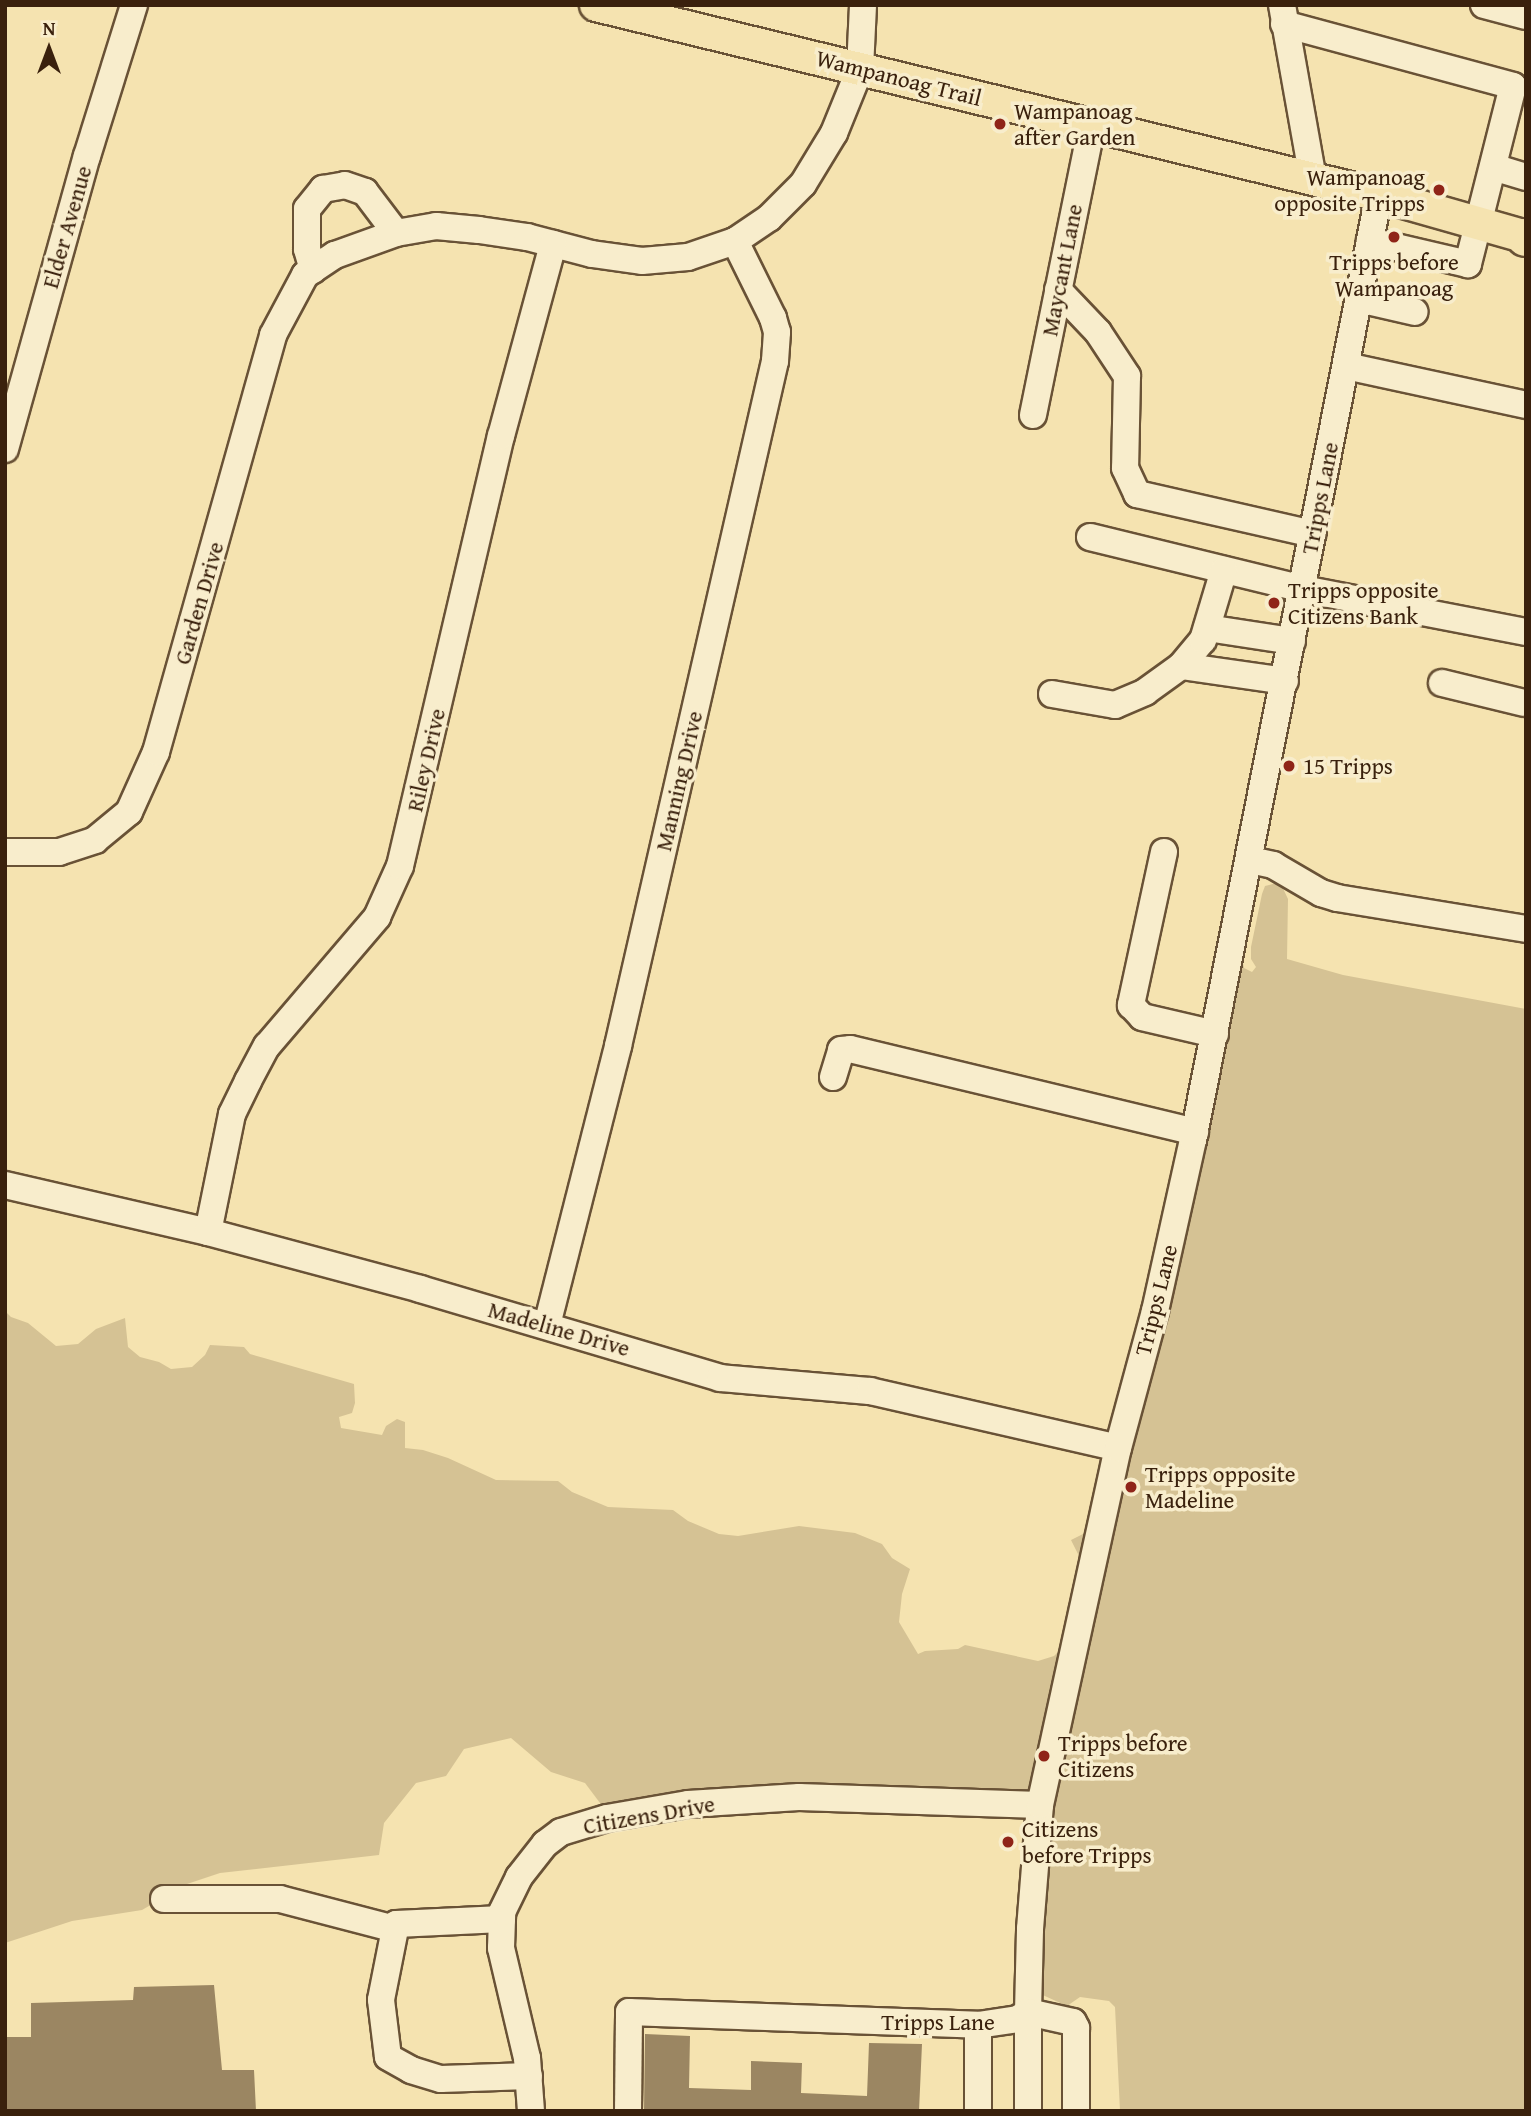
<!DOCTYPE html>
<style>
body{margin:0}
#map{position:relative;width:1531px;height:2116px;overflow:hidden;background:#f5e3b0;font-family:"Gentium Book Plus",serif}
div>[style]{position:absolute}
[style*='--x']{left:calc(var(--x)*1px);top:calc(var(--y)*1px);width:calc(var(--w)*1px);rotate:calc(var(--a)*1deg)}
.green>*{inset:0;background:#d5c294}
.building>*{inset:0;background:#9b8662}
.roads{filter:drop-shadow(2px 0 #695236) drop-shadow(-2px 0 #695236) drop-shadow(0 2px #695236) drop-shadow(0 -2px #695236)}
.minor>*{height:26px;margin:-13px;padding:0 13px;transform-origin:13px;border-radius:13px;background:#f8edcc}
.major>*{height:32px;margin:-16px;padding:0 16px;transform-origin:16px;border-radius:16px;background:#f5e3b0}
.highway>*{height:37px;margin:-18.5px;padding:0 18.5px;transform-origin:18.5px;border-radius:18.5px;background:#f5e3b0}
.dots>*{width:19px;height:19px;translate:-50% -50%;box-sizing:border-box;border:4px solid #f8edcc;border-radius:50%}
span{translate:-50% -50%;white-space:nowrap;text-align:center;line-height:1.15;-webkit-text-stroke:7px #f8edcc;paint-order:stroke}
.street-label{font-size:23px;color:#3a210d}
.poi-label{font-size:23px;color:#3a210d}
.left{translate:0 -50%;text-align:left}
.right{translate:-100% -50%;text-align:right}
.frame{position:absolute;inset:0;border:7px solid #3a210d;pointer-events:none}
.north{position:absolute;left:14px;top:14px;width:70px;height:70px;-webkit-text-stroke:5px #f8edcc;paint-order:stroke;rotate:0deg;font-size:19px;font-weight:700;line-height:28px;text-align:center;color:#3a210d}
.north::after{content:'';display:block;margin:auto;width:24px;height:32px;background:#3a210d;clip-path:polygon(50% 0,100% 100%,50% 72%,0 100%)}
</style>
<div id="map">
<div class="green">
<i style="clip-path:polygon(1280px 882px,1288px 899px,1287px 959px,1343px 975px,1526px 1009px,1526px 2111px,1120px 2111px,1115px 2007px,1109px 2001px,1080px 1997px,1067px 2006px,1036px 1992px,1043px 1804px,609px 1815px,585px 1783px,551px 1772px,511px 1738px,464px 1749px,446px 1776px,416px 1783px,384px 1823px,379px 1855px,220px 1873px,187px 1884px,142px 1910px,72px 1921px,5px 1943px,5px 1311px,11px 1317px,28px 1323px,56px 1346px,78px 1344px,96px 1329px,125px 1318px,128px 1347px,140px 1357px,159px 1362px,171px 1369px,192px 1367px,205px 1355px,210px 1345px,244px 1347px,250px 1354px,264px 1358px,354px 1384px,355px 1403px,352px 1413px,339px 1417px,341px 1428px,382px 1435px,386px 1426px,397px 1419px,405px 1422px,405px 1448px,423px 1450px,448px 1458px,496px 1480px,558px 1481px,572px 1492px,608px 1507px,673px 1510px,688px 1521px,719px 1534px,738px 1536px,799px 1526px,855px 1533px,882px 1544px,892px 1558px,910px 1569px,902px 1594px,899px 1622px,918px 1654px,925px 1651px,958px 1649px,965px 1645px,1038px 1661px,1054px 1656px,1064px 1646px,1067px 1607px,1079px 1581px,1078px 1554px,1071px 1540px,1085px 1533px,1092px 1519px,1238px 940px,1244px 968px,1252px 972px,1256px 967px,1251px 959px,1251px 947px,1262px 894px,1265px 886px)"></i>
</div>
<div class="building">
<i style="clip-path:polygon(214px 1985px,222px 2070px,254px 2070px,256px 2111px,5px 2111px,5px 2037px,31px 2037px,31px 2003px,133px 2000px,134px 1987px)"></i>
<i style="clip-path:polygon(645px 2034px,690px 2036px,689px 2088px,751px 2090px,751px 2061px,802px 2063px,801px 2093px,867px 2096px,869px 2043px,922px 2044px,919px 2111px,644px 2111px)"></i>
</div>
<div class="roads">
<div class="minor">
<i style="--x:1282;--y:5;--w:177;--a:79.9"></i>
<i style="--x:1484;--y:5;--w:43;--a:14.7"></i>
<i style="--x:1284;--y:24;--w:237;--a:15.1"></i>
<i style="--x:1513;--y:86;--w:184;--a:104.2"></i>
<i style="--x:1468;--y:264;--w:101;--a:-166.8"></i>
<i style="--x:1493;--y:167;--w:34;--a:17"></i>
<i style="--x:313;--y:270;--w:22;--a:-106"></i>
<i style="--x:307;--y:249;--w:40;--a:-90"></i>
<i style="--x:307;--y:209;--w:26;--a:-51"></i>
<i style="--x:323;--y:189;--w:22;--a:-10"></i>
<i style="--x:345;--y:185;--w:21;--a:19"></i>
<i style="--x:365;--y:192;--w:51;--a:52.9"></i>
<i style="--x:396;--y:233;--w:41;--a:-9.9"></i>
<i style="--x:436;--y:226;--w:43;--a:5.3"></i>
<i style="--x:479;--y:230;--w:49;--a:8.3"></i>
<i style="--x:527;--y:237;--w:67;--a:14.7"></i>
<i style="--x:592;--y:254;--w:50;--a:8"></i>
<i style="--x:642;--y:261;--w:46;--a:-5"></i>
<i style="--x:688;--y:257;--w:50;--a:-18.8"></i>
<i style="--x:735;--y:241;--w:41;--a:-34.1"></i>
<i style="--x:769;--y:218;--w:48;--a:-45"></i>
<i style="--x:803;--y:184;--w:60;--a:-58.7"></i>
<i style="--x:834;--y:133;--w:69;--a:-67.9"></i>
<i style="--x:860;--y:69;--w:64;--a:-87.3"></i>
<i style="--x:1058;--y:290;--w:58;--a:46.4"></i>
<i style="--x:1098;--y:332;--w:53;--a:56.6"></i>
<i style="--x:1127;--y:376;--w:92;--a:91.2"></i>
<i style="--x:1125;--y:468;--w:29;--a:65"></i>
<i style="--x:1137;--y:494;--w:180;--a:12.8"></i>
<i style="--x:1359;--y:299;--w:57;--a:13.1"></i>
<i style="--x:1346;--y:366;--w:184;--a:12.2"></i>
<i style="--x:1033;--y:415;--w:296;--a:-78.5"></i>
<i style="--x:5;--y:449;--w:304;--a:-74.4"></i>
<i style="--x:87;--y:156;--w:158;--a:-72.7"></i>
<i style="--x:1090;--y:537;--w:219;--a:13.7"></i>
<i style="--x:1303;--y:589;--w:227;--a:10.9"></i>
<i style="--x:1207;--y:628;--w:86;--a:8.7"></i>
<i style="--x:1181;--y:666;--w:105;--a:8.2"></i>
<i style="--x:1442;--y:683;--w:84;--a:13.7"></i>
<i style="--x:1052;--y:694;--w:64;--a:9.9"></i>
<i style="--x:1115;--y:705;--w:33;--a:-23"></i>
<i style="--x:1145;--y:692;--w:44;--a:-35.8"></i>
<i style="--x:1181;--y:666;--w:34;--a:-50"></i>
<i style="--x:1203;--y:640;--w:73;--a:-73.3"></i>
<i style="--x:5;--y:852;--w:54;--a:0"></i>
<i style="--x:59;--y:852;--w:38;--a:-18"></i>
<i style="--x:95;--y:840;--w:44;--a:-39.5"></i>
<i style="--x:129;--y:812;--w:66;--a:-65.8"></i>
<i style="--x:156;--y:752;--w:433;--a:-74.3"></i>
<i style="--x:273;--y:335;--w:68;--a:-61.9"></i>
<i style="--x:305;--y:275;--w:36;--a:-34"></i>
<i style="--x:335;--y:255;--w:65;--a:-19.8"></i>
<i style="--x:1164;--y:852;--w:157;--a:102.2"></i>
<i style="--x:1131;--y:1005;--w:16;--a:47"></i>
<i style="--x:1142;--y:1017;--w:75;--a:13.1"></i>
<i style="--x:1250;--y:860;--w:24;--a:12"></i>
<i style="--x:1273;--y:865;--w:56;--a:30.3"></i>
<i style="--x:1321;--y:893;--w:17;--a:17"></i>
<i style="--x:1337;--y:898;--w:192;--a:9.3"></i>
<i style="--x:833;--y:1077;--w:28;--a:-73"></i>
<i style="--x:841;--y:1050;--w:9;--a:-6"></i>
<i style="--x:850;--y:1049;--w:355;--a:13.5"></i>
<i style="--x:5;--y:1185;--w:208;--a:13"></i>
<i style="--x:208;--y:1232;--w:220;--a:15"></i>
<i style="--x:420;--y:1289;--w:313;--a:16.5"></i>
<i style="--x:720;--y:1378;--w:151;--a:5"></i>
<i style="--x:870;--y:1391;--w:254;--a:12.9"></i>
<i style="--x:208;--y:1232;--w:120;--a:-78.5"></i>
<i style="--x:232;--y:1114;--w:37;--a:-64"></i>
<i style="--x:248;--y:1081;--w:40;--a:-62"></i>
<i style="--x:267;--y:1046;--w:170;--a:-49.5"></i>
<i style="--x:377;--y:917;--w:56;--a:-65.7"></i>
<i style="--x:400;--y:866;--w:442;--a:-76.8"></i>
<i style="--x:501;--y:436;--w:199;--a:-74.8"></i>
<i style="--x:547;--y:1325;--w:288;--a:-75.7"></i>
<i style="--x:618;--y:1046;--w:703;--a:-77.09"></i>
<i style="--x:775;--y:361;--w:29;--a:-86"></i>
<i style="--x:777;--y:332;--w:15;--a:-106"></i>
<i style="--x:773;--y:318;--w:86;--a:-116.3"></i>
<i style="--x:164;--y:1899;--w:116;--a:0"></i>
<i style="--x:280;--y:1899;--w:119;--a:14.6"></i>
<i style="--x:502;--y:1919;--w:106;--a:177.3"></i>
<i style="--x:396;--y:1924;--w:77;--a:101.2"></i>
<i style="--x:381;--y:2000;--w:57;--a:83"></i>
<i style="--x:388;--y:2057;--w:26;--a:29"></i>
<i style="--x:411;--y:2070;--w:31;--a:17"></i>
<i style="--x:441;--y:2079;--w:88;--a:-2"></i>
<i style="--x:531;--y:2111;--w:53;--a:-94.3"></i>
<i style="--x:527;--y:2058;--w:113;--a:-103.3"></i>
<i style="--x:501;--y:1948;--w:36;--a:-88"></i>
<i style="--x:502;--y:1912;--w:39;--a:-64"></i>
<i style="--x:519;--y:1877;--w:42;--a:-51.8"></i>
<i style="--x:545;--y:1844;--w:20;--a:-37"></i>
<i style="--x:561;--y:1832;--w:48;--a:-16.9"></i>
<i style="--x:607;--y:1818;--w:82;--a:-9.8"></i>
<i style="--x:688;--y:1804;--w:111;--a:-3.6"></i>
<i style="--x:799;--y:1797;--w:241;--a:1.9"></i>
<i style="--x:628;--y:2111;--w:99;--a:-89.4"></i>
<i style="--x:629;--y:2012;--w:349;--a:2.1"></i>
<i style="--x:978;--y:2025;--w:40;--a:-8.5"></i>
<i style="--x:1018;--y:2019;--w:12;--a:-35"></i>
<i style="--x:1028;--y:2012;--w:83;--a:-88.6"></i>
<i style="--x:1030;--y:1929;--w:124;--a:-85.4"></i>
<i style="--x:1040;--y:1805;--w:365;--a:-77.7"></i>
<i style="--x:1118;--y:1448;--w:142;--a:-74.9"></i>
<i style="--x:1155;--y:1311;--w:175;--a:-77.5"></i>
<i style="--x:1193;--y:1140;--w:963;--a:-78.87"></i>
<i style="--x:978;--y:2111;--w:86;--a:-90"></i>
<i style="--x:1028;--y:2111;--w:99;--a:-90"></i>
<i style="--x:1028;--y:2012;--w:46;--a:12.5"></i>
<i style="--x:1073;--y:2022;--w:7;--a:63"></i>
<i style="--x:1076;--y:2028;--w:83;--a:90"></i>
</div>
<div class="major">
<i style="--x:596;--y:5;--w:806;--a:13.64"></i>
<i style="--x:1379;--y:195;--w:153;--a:15.9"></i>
</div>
<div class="highway">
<i style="--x:1525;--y:237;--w:1;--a:0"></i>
</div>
</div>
<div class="dots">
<i style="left:1000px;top:124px;background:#8f2418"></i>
<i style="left:1439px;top:190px;background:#8f2418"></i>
<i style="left:1394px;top:237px;background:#8f2418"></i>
<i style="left:1274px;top:603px;background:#8f2418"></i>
<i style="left:1289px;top:766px;background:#8f2418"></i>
<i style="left:1131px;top:1487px;background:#8f2418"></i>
<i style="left:1044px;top:1756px;background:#8f2418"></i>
<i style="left:1008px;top:1842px;background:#8f2418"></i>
</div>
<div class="street-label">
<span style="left:899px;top:78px;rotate:14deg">Wampanoag Trail</span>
<span style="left:67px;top:227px;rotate:-74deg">Elder Avenue</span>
<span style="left:1062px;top:270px;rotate:-79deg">Maycant Lane</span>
<span style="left:1320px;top:498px;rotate:-79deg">Tripps Lane</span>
<span style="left:199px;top:603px;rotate:-74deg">Garden Drive</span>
<span style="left:426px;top:760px;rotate:-77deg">Riley Drive</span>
<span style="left:679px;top:781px;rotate:-77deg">Manning Drive</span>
<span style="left:1156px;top:1300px;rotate:-76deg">Tripps Lane</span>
<span style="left:559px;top:1329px;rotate:16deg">Madeline Drive</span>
<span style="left:649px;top:1815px;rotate:-10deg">Citizens Drive</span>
<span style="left:938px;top:2022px">Tripps Lane</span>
</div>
<div class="poi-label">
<span class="left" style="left:1014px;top:124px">Wampanoag<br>after Garden</span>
<span class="right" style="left:1425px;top:190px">Wampanoag<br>opposite Tripps</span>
<span style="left:1394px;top:275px">Tripps before<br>Wampanoag</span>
<span class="left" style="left:1288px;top:603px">Tripps opposite<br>Citizens Bank</span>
<span class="left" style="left:1303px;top:766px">15 Tripps</span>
<span class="left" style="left:1145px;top:1487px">Tripps opposite<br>Madeline</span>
<span class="left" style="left:1058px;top:1756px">Tripps before<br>Citizens</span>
<span class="left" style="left:1022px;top:1842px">Citizens<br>before Tripps</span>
</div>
<div class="frame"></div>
<div class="north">N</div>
</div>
